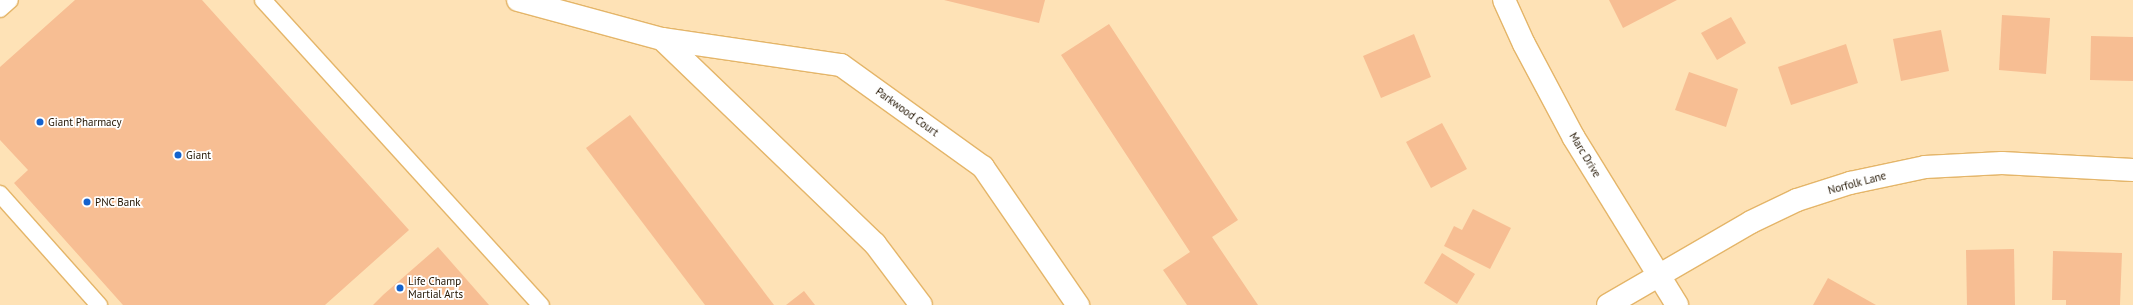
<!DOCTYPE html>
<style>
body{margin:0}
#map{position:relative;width:2133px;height:305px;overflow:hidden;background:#fee2b6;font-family:"PT Sans",sans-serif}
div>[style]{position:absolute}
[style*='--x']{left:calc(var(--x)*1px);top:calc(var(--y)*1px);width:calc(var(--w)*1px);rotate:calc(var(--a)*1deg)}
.building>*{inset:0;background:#f7be93}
.roads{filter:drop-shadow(1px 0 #e4b569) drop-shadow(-1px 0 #e4b569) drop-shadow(0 1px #e4b569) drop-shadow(0 -1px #e4b569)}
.service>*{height:16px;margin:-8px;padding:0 8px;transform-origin:8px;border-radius:8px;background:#fff}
.minor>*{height:22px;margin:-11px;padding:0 11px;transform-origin:11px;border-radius:11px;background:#fff}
.tertiary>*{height:22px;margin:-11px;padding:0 11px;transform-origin:11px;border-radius:11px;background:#fff}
.dots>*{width:11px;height:11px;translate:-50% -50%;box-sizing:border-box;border:2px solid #fff;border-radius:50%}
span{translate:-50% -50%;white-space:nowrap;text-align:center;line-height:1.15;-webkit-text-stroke:3.5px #fff;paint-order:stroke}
.street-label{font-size:11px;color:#221400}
.poi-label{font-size:11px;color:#221400}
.left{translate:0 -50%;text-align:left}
</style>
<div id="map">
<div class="building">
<i style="clip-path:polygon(75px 0,202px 0,409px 230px,325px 305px,123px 305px,14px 183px,28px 170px,0 140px,0 67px)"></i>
<i style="clip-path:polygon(944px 0,1045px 0,1039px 23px)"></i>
<i style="clip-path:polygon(1609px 0,1677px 0,1623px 28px)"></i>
<i style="clip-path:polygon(2002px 15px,2050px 18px,2046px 74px,1999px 70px)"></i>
<i style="clip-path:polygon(1731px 17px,1746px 43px,1717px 60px,1701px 33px)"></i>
<i style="clip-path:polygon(1109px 24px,1238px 220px,1212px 237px,1258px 305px,1187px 305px,1163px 270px,1190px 252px,1061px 55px)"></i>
<i style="clip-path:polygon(1941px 30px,1949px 71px,1901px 81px,1893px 39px)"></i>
<i style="clip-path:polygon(1414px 34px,1431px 77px,1381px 98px,1363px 56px)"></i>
<i style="clip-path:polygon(2091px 36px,2133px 37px,2133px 81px,2090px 80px)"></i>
<i style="clip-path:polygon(1846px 44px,1858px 83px,1791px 105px,1778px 67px)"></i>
<i style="clip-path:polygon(1689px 72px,1738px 89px,1726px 127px,1675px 110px)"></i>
<i style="clip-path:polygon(630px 115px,774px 305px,705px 305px,586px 148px)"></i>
<i style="clip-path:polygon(1442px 123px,1467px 169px,1431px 188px,1406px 142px)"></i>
<i style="clip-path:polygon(1473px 209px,1511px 228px,1490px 269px,1444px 246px,1454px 226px,1462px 230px)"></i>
<i style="clip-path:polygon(438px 247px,489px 305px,373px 305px,383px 295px)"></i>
<i style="clip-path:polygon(2014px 249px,2015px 305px,1967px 305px,1966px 250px)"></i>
<i style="clip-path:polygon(2053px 251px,2122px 253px,2120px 305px,2066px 305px,2066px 300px,2052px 300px)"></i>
<i style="clip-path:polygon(1442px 253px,1475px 274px,1457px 304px,1424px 283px)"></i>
<i style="clip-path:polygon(1828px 278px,1876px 305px,1813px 305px)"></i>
<i style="clip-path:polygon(804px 291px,815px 305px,786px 305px)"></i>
</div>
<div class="roads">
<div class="service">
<i style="--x:263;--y:0;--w:413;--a:47.7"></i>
<i style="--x:0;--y:9;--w:13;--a:-42"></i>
<i style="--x:0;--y:194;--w:149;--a:48.3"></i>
</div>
<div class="minor">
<i style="--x:518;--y:0;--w:149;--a:15.2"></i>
<i style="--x:662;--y:39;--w:296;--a:43.9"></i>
<i style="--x:875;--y:244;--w:76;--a:53"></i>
<i style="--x:662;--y:39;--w:181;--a:8.3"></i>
<i style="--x:841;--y:65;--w:175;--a:35.7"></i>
<i style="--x:983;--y:167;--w:168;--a:55.5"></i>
<i style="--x:1608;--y:305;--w:165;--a:-30.1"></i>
<i style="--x:1751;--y:222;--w:51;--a:-25.6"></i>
<i style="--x:1797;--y:200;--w:56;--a:-17.8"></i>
<i style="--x:1850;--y:183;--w:77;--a:-12"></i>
<i style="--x:1925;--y:167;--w:77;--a:-3"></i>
<i style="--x:2002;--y:163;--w:131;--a:3.1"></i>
</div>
<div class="tertiary">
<i style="--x:1504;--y:0;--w:48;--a:65.6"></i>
<i style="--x:1524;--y:44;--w:106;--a:62"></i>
<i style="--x:1574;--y:138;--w:196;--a:58.3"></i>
</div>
</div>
<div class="dots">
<i style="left:40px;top:122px;background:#1462cd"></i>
<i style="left:178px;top:155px;background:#1462cd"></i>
<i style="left:87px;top:202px;background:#1462cd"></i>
<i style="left:400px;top:288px;background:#1462cd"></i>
</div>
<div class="street-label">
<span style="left:907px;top:112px;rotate:36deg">Parkwood Court</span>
<span style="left:1585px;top:155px;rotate:59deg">Marc Drive</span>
<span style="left:1857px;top:183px;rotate:-15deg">Norfolk Lane</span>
</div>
<div class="poi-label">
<span class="left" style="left:48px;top:122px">Giant Pharmacy</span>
<span class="left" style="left:186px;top:155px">Giant</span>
<span class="left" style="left:95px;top:202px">PNC Bank</span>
<span class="left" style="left:408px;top:288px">Life Champ<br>Martial Arts</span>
</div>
</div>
